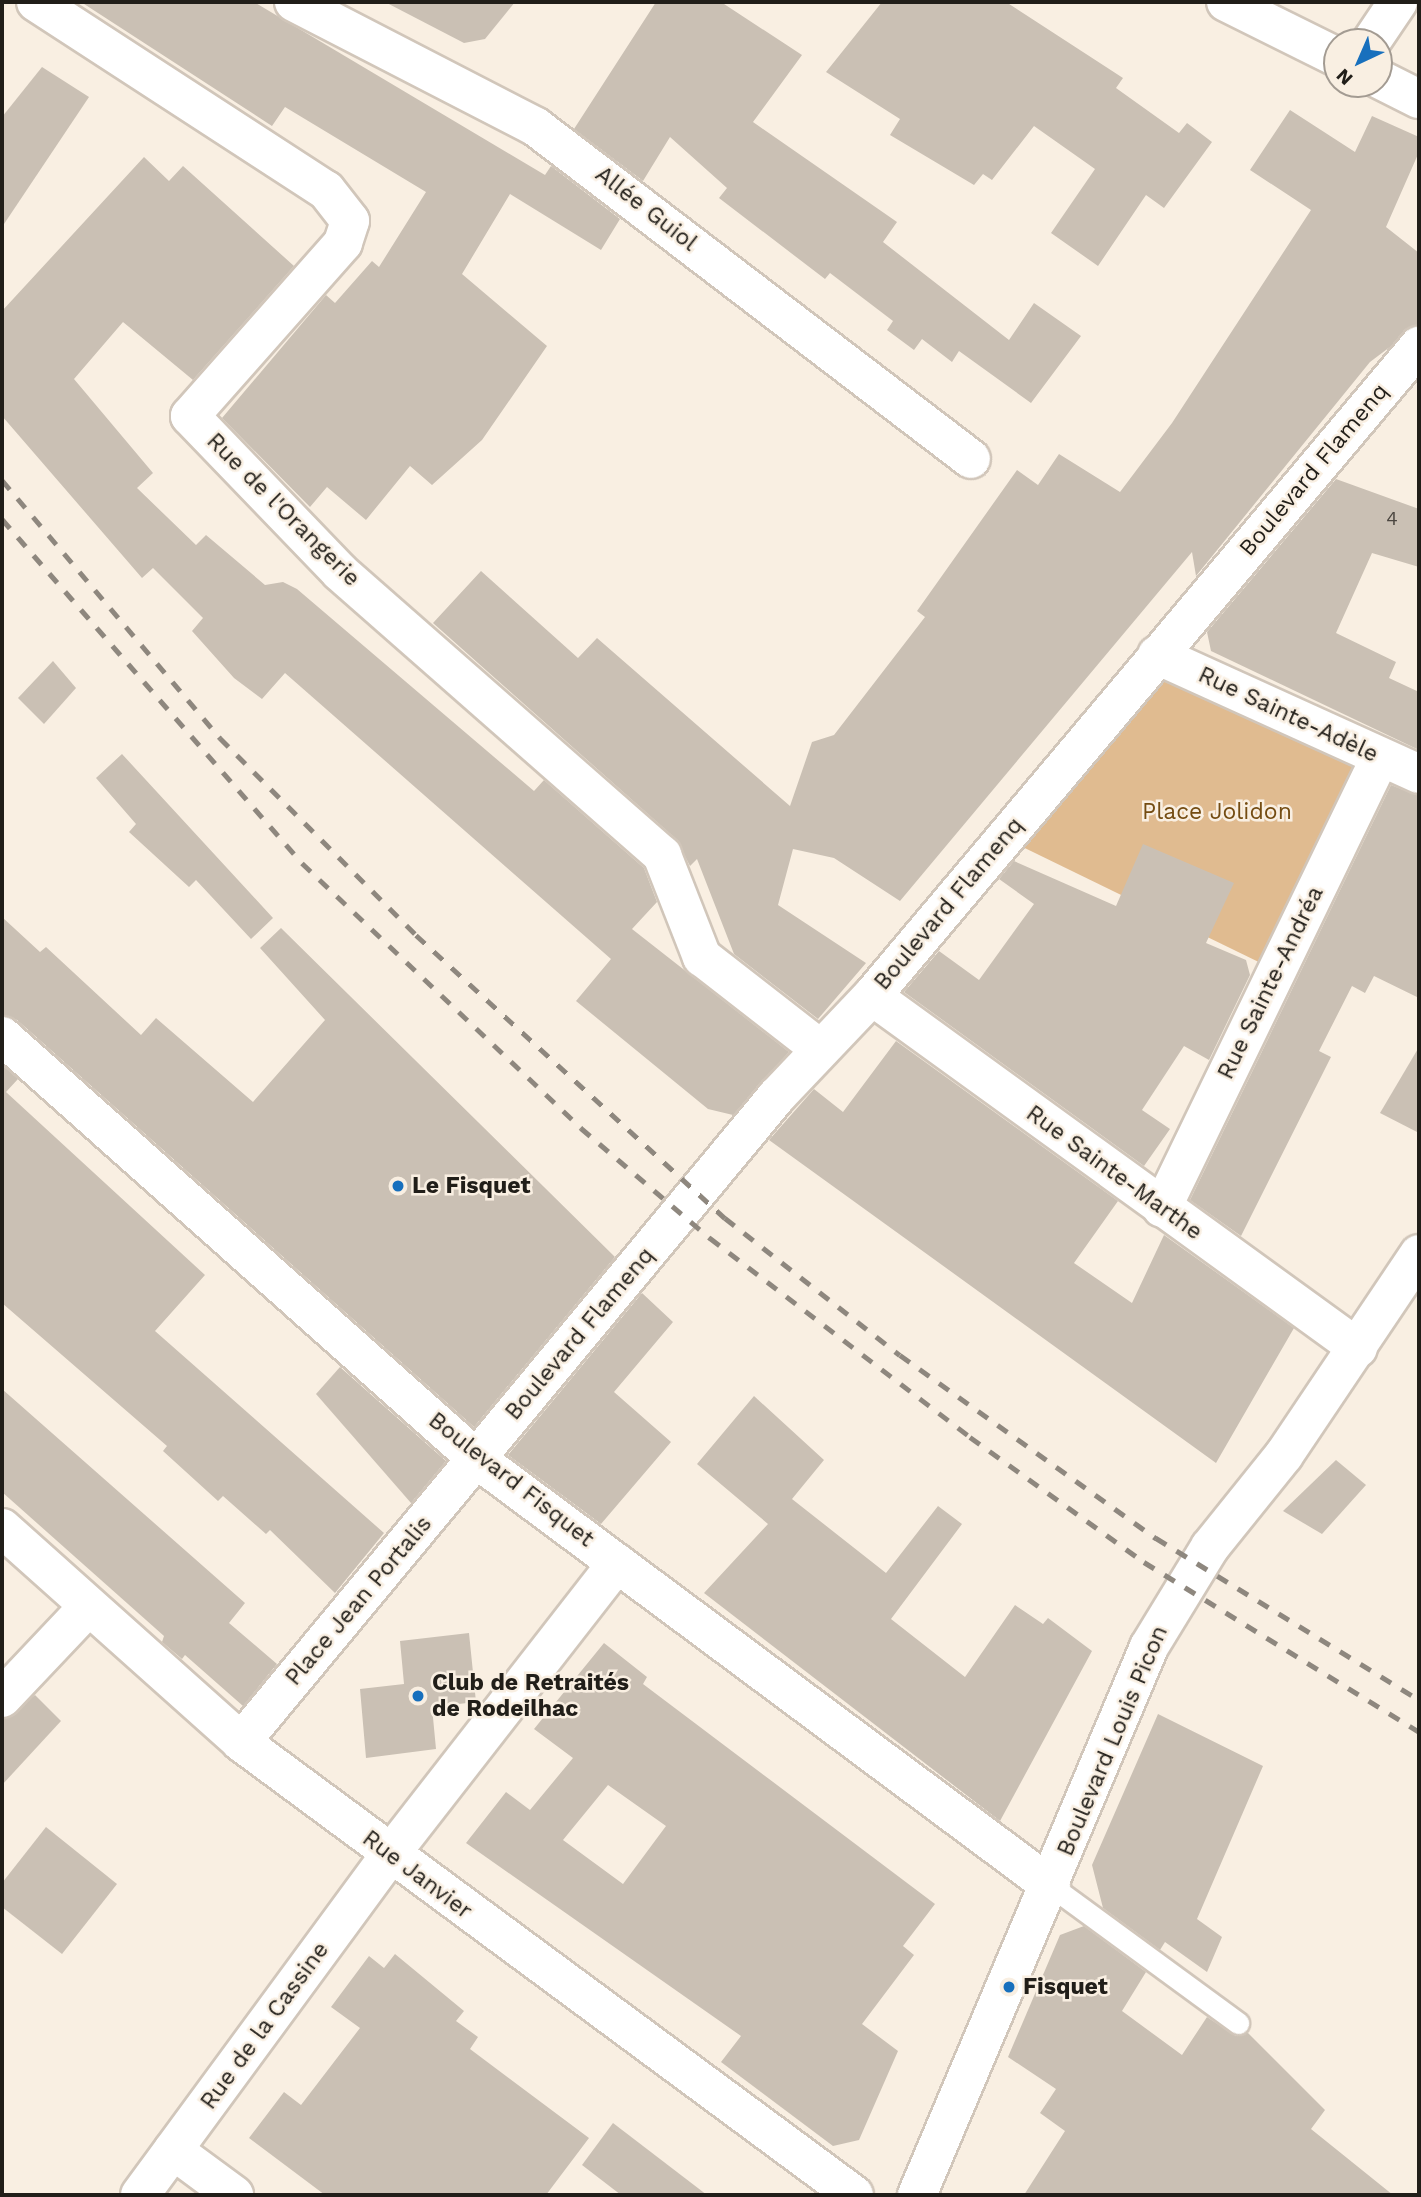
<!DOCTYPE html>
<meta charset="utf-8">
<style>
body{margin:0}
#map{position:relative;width:1421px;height:2197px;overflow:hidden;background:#f9efe2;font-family:"Work Sans",sans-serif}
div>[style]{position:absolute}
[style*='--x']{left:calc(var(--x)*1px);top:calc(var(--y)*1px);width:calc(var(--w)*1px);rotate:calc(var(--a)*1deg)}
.green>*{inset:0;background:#e0bb90}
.building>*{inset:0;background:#cac0b4}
.roads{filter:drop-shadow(2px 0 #d1c6ba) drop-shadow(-2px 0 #d1c6ba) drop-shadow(0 2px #d1c6ba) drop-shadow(0 -2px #d1c6ba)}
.service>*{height:21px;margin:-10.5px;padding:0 10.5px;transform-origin:10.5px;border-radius:10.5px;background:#fff}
.minor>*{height:38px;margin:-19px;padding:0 19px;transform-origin:19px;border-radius:19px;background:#fff}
.tertiary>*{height:38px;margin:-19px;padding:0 19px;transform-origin:19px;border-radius:19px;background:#fff}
.rail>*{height:5px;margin-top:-2.5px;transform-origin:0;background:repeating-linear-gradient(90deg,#8e877e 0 12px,transparent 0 24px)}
.dots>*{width:19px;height:19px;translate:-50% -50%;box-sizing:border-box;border:4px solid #f9efe2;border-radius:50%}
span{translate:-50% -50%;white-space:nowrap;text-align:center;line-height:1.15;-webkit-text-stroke:5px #f9efe2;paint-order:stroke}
.number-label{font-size:19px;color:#4b4640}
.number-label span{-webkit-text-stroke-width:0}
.street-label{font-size:23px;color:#211e19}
.park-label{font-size:23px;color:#744c12}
.poi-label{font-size:23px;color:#211e19;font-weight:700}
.left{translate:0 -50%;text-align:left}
.frame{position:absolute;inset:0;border:4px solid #211e19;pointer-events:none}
.north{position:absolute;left:1323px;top:28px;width:70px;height:70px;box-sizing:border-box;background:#f9efe2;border:2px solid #a39b92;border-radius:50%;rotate:224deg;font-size:19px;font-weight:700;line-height:28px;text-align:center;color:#211e19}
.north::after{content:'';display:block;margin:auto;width:24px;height:32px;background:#1870bd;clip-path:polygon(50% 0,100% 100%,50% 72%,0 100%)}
</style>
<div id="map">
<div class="green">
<i style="clip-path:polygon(1157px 655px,1380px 758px,1277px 971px,1004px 838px)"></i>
</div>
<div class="building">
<i style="clip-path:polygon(81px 2px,254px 2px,545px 175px,551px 166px,620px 219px,601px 250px,510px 194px,462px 274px,547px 346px,482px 440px,432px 485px,410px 466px,366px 520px,327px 487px,310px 507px,222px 418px,326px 295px,335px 303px,372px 261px,379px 267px,426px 192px,285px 107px,272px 126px)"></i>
<i style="clip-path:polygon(385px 2px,515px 2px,485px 39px,464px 43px)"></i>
<i style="clip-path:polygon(656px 2px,721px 2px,802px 55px,753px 122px,897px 222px,883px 242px,1009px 340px,1034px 303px,1081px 336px,1031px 403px,959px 351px,952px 362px,922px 339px,914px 350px,887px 330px,893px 321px,830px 273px,825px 279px,719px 198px,727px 188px,670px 137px,643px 181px,574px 129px)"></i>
<i style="clip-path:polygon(882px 2px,1006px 2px,1123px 78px,1116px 88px,1179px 133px,1187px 123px,1212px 142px,1164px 208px,1146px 195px,1098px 266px,1051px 233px,1095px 169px,1034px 126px,992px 180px,983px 174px,974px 185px,890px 135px,900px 119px,826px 72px)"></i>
<i style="clip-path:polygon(42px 67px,89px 97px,2px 227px,2px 117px)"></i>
<i style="clip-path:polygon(1290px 110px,1355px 152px,1372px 116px,1419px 137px,1419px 152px,1386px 227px,1419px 253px,1419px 325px,1370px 362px,1196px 576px,1192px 552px,900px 901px,834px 858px,793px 849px,778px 905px,866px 963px,818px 1019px,734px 954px,697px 859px,690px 866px,676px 839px,433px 623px,481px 571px,578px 658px,597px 638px,790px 806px,812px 742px,834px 735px,925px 617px,917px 611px,1017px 470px,1038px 485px,1059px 454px,1120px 492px,1172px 423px,1311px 210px,1250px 170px)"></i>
<i style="clip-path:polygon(144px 157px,169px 181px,183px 166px,294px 266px,193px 380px,123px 322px,74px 379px,153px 473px,137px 488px,196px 545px,206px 535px,265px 585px,283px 582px,297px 589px,534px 791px,544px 780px,644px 868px,657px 902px,632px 929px,789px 1052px,733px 1115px,708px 1109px,576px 1001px,611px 959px,285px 673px,262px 699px,234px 678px,192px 631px,203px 618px,153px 568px,142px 578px,2px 416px,2px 311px)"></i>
<i style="clip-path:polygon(1336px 479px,1419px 509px,1419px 567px,1372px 553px,1336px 633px,1396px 662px,1389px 678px,1419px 692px,1419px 750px,1211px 651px,1207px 632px)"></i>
<i style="clip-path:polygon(53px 661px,76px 688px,44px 724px,18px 698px)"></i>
<i style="clip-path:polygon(122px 754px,273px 918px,251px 939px,196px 880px,189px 887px,129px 832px,136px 824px,96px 778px)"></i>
<i style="clip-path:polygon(1391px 785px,1419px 796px,1419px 998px,1374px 976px,1365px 993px,1352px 986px,1319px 1051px,1331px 1057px,1241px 1236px,1190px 1200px)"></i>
<i style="clip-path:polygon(1143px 844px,1234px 883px,1206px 943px,1246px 960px,1250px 975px,1209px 1060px,1184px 1046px,1142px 1110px,1170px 1129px,1144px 1166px,904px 992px,939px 951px,979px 980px,1034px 904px,999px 879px,1014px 861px,1116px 906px)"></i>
<i style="clip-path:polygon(2px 917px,40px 952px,46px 947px,141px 1035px,156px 1018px,253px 1102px,325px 1020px,260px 948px,281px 928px,615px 1257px,474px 1427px,17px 1020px,2px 1015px)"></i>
<i style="clip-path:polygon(896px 1041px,1118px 1201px,1074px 1263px,1132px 1303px,1164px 1235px,1294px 1328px,1216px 1463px,769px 1140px,814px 1089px,843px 1112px)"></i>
<i style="clip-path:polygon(1419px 1047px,1419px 1133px,1380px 1113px)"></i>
<i style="clip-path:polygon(2px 1065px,18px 1079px,6px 1092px,205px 1275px,155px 1331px,384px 1533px,335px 1593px,270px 1530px,266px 1534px,223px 1496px,218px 1501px,163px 1451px,167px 1446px,2px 1303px)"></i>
<i style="clip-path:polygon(642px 1293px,673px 1322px,614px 1392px,671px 1442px,601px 1524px,508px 1455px)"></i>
<i style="clip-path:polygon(340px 1367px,446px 1461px,411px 1503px,316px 1394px)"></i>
<i style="clip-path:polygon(2px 1389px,245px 1603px,229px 1623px,277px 1664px,243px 1706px,185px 1655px,182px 1659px,162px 1642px,164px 1636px,2px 1492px)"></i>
<i style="clip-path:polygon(754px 1396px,824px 1460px,792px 1499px,886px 1573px,938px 1506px,962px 1524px,891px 1619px,965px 1677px,1015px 1605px,1043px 1624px,1048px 1618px,1092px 1651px,1000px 1821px,704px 1593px,768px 1524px,697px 1464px)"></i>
<i style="clip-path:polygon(1336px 1460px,1366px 1485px,1322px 1534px,1283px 1511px)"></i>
<i style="clip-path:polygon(469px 1633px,476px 1702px,432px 1707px,436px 1749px,366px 1758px,360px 1689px,404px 1684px,400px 1641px)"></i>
<i style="clip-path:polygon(evenodd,604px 1643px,647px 1677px,643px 1684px,935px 1904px,903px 1946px,914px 1955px,862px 2024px,898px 2051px,859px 2140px,833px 2146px,721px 2062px,741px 2036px,466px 1843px,506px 1792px,530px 1810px,573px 1758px,534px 1729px,604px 1643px,608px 1785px,666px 1826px,623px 1884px,563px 1840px,608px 1785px)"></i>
<i style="clip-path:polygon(35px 1695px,61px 1721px,2px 1785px,2px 1719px)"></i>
<i style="clip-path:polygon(1158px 1714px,1263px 1766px,1197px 1919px,1222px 1937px,1207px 1972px,1165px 1942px,1160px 1950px,1103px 1908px,1092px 1865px)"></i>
<i style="clip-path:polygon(46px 1827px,117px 1884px,62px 1954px,2px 1907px,2px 1883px)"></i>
<i style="clip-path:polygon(1084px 1926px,1146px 1972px,1122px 2011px,1182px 2055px,1207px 2017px,1236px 2036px,1247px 2032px,1325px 2110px,1311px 2129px,1393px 2195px,1024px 2195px,1065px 2131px,1040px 2113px,1056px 2089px,1008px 2057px,1060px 1935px)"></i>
<i style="clip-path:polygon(395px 1954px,464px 2011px,456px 2021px,478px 2037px,470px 2049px,589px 2138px,546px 2195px,325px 2195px,249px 2138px,284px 2092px,301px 2105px,360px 2028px,331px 2007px,369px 1956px,384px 1968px)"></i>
<i style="clip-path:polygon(613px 2123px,707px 2195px,621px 2195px,582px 2165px)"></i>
</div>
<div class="roads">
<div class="service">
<i style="--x:1051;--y:1886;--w:232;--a:36.2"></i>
</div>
<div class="minor">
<i style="--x:36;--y:2;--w:346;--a:33"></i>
<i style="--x:326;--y:190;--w:39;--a:52"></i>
<i style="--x:350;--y:221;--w:23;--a:108"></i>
<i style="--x:343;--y:243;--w:231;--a:131.5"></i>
<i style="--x:190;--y:416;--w:216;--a:46.1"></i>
<i style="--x:340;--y:572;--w:429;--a:41.3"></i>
<i style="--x:662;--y:855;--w:110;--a:68.6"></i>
<i style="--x:702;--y:957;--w:148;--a:37.9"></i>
<i style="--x:294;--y:2;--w:272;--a:27.3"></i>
<i style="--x:536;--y:127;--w:547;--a:37.35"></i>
<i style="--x:1226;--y:2;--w:124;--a:26.4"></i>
<i style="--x:1371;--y:42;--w:48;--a:-56"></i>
<i style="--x:1379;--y:79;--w:45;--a:26.6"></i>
<i style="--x:1157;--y:655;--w:288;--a:24.4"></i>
<i style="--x:872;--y:996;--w:600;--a:35.92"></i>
<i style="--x:2;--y:1036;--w:637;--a:41.69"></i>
<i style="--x:478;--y:1460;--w:714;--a:36.63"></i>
<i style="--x:1162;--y:1208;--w:500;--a:-64.15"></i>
<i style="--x:2;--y:1528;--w:321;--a:41.8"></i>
<i style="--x:241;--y:1742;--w:762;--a:36.46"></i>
<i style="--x:2;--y:1698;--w:125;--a:-46.6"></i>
<i style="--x:241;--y:1742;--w:839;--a:-50.32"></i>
<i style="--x:777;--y:1096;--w:138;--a:-46.5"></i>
<i style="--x:872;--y:996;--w:850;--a:-49.92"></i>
<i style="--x:173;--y:2150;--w:76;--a:36.4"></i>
<i style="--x:140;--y:2195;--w:421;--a:-53.7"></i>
<i style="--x:389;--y:1856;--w:371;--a:-52.1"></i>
</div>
<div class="tertiary">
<i style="--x:917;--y:2195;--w:595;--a:-67.05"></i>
<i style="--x:1149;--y:1647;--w:117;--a:-58.6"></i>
<i style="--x:1210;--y:1547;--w:118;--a:-51.2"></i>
<i style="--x:1284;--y:1455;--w:242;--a:-56.1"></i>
</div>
</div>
<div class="rail">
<i style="--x:2;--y:480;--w:338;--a:49.8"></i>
<i style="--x:220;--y:738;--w:278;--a:45.1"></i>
<i style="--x:416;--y:935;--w:419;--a:42.5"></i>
<i style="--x:725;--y:1218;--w:222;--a:38.1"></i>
<i style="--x:900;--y:1355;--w:315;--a:35.6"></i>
<i style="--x:1156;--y:1538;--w:309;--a:31.6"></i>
<i style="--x:2;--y:519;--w:456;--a:48.9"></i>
<i style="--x:302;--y:863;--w:385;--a:43.5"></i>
<i style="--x:581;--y:1128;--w:170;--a:40.5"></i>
<i style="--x:710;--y:1238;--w:327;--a:37.4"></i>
<i style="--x:970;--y:1437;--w:214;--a:35.7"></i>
<i style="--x:1144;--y:1562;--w:323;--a:31.7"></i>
</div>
<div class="dots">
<i style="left:398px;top:1186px;background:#1870bd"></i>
<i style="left:418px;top:1696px;background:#1870bd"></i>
<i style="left:1009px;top:1987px;background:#1870bd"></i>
</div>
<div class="number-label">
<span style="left:1392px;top:519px">4</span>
</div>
<div class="street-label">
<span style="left:646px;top:209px;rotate:38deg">Allée Guiol</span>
<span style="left:1314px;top:470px;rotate:-50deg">Boulevard Flamenq</span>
<span style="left:283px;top:510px;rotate:45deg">Rue de l'Orangerie</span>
<span style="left:1288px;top:715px;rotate:25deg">Rue Sainte-Adèle</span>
<span style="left:949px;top:904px;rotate:-50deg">Boulevard Flamenq</span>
<span style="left:1271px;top:983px;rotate:-64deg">Rue Sainte-Andréa</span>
<span style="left:1114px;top:1173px;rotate:36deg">Rue Sainte-Marthe</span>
<span style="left:580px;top:1334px;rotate:-50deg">Boulevard Flamenq</span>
<span style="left:511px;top:1480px;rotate:38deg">Boulevard Fisquet</span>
<span style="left:359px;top:1601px;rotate:-50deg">Place Jean Portalis</span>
<span style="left:1113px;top:1741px;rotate:-67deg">Boulevard Louis Picon</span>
<span style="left:417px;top:1875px;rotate:37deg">Rue Janvier</span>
<span style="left:265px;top:2026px;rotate:-54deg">Rue de la Cassine</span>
</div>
<div class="park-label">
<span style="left:1217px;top:812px">Place Jolidon</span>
</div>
<div class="poi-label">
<span class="left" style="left:412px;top:1186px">Le Fisquet</span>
<span class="left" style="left:432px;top:1696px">Club de Retraités<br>de Rodeilhac</span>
<span class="left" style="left:1023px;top:1987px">Fisquet</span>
</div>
<div class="frame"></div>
<div class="north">N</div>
</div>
